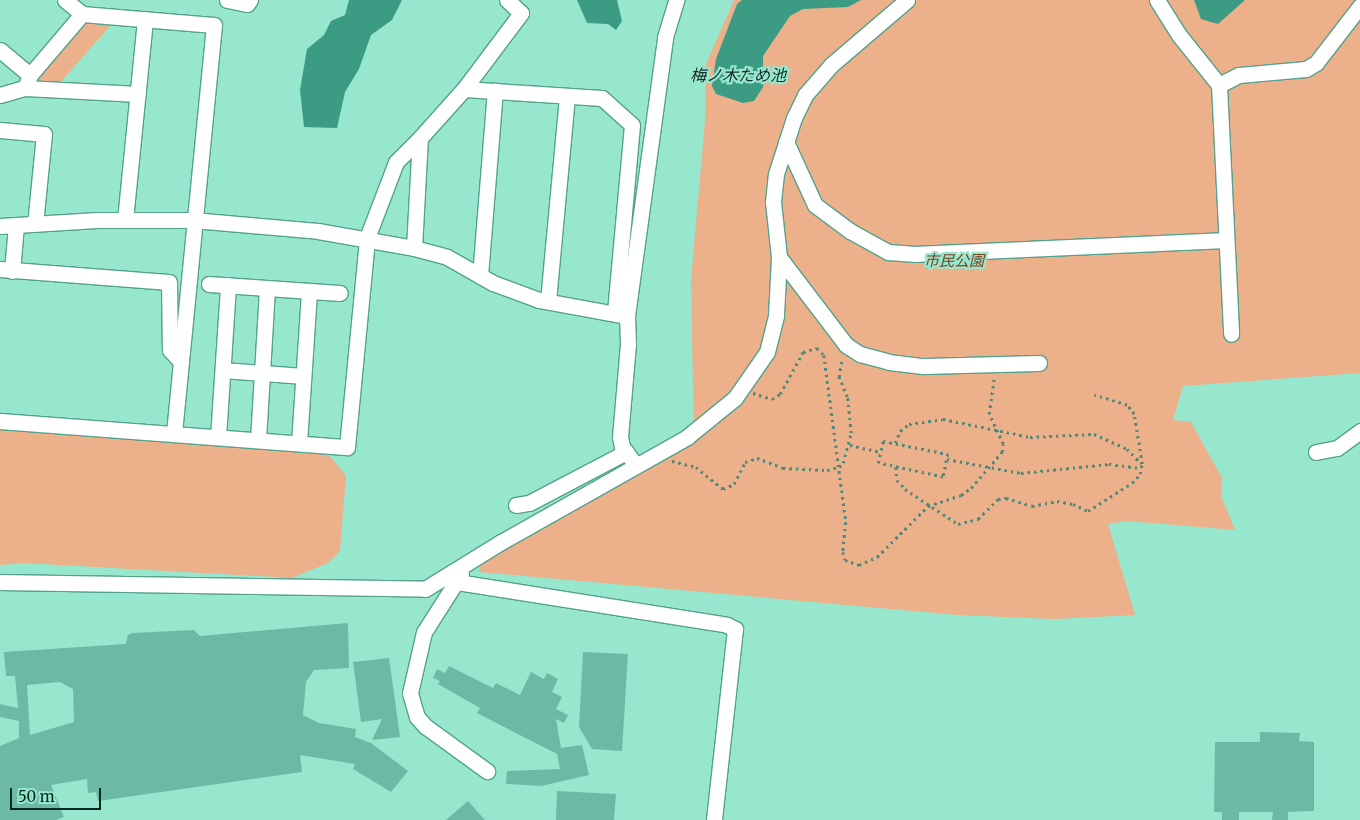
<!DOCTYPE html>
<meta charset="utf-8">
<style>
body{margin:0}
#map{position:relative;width:1360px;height:820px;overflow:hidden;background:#97e6ce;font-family:Merriweather,"Noto Sans JP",serif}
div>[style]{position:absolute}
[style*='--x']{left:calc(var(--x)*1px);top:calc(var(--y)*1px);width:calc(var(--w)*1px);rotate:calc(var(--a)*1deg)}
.green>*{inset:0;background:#ecb08a}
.water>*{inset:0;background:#3b9b83}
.building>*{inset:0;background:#6dbaa4}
.path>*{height:2.5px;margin-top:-1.25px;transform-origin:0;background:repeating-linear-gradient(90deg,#508979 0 2.5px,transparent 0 6.5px)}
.roads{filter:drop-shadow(1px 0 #54a28c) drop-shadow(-1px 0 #54a28c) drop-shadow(0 1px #54a28c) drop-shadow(0 -1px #54a28c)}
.minor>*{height:15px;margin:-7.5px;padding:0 7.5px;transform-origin:7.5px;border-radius:7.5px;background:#fff}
span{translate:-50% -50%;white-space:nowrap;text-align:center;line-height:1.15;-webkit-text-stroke:4.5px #97e6ce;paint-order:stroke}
.park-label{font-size:15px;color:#78421b;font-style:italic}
.water-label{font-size:16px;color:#182e28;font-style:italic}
.scale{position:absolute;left:10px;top:788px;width:91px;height:22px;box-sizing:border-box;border:2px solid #05271f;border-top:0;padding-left:6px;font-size:15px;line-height:18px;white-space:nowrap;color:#05271f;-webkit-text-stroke:4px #97e6ce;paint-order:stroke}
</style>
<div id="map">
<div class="green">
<i style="clip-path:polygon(734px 0,1360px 0,1360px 373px,1183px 386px,1173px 420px,1191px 422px,1222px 478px,1221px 496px,1235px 530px,1127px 521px,1108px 524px,1135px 615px,1055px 619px,958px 615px,479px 572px,480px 564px,694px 443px,691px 281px,705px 120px,706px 64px)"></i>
<i style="clip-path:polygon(83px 20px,112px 24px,57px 86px,37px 85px,34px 79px)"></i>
<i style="clip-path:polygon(0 428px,329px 455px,346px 476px,340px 551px,328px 563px,292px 578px,24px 563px,0 565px)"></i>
</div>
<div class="water">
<i style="clip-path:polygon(349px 0,402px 0,392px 20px,371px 35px,359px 69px,345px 92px,337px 128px,304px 127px,300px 90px,307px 49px,324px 35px,331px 21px,345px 15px)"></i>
<i style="clip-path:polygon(577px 0,617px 0,622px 21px,616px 30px,608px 24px,587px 23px)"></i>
<i style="clip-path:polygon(742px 0,861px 0,848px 7px,803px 9px,790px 16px,763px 56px,763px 87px,754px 101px,743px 103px,716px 94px,712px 86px,716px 59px,737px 4px)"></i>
<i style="clip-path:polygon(1194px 0,1245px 0,1218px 24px,1201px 19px)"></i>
</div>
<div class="building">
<i style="clip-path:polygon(evenodd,348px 623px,349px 668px,314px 670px,306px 682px,303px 715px,319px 723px,356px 729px,355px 737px,371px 743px,408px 771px,391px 792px,353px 769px,355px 764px,300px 755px,302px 772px,98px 801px,96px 792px,88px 793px,87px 779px,51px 785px,64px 817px,56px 820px,0 820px,0 746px,19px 738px,19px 721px,0 717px,0 704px,18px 708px,15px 676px,6px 676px,4px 652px,126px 644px,128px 635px,132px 633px,194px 630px,200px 636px,348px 623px,60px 682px,73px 689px,74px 722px,30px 735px,27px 685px,60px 682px)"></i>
<i style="clip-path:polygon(583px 652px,628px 654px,622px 751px,592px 749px,579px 727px)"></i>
<i style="clip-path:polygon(389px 658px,400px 737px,372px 740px,382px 719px,361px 722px,353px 662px)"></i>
<i style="clip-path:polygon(449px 666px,493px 688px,496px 683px,520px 695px,531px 672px,544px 679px,547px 673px,558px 679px,552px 692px,562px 697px,556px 709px,568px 715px,564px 723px,556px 719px,561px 748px,582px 745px,589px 775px,541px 786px,506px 784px,507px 771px,560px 769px,557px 754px,477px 713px,480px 708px,438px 684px,440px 681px,433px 678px,437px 669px,445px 673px)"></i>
<i style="clip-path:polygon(1260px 732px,1300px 733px,1299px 741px,1314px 742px,1314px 811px,1288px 812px,1288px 820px,1272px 820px,1273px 812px,1239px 812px,1239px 820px,1222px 820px,1222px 812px,1214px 812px,1215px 742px,1260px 742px)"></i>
<i style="clip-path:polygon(557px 791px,616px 794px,614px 820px,556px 820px)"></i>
<i style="clip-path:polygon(468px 801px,485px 820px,446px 820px)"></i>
</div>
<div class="path">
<i style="--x:753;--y:393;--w:20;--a:18"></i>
<i style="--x:772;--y:399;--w:9;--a:-32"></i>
<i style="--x:780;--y:394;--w:48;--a:-61.3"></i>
<i style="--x:803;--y:352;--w:15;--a:-16"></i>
<i style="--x:817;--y:348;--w:10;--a:45"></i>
<i style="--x:824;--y:355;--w:168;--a:82.5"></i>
<i style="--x:846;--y:522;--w:30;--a:96"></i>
<i style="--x:843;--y:552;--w:8;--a:76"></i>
<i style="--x:845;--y:560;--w:15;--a:20"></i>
<i style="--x:859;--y:565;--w:20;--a:-24"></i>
<i style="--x:877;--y:557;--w:72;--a:-45"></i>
<i style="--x:928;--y:506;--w:35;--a:-18"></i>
<i style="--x:961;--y:495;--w:12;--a:-35"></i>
<i style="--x:971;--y:488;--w:48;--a:-49.3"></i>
<i style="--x:1002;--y:452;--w:8;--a:-83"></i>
<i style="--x:1003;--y:444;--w:33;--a:-115"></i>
<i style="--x:989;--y:414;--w:37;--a:-82"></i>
<i style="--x:883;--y:441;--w:66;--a:11.3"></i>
<i style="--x:948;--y:454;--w:24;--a:102"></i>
<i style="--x:943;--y:477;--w:66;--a:-167.8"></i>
<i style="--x:878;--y:463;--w:23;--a:-77"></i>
<i style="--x:895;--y:443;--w:13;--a:-67"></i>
<i style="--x:900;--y:431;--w:11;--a:-38"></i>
<i style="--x:909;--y:424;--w:34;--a:-8"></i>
<i style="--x:943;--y:419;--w:89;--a:11.7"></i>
<i style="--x:1030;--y:437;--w:64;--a:-2.7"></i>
<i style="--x:1094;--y:434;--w:36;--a:24"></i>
<i style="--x:1127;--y:449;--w:20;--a:45"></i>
<i style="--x:850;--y:445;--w:32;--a:13"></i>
<i style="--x:947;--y:459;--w:75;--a:10.7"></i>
<i style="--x:1021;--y:473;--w:88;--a:-5.8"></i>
<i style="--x:1109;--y:464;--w:32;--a:7"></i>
<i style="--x:672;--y:461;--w:25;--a:14"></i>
<i style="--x:696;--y:467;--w:35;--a:39"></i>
<i style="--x:723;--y:489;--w:12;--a:-24"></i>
<i style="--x:734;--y:484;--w:25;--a:-63"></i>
<i style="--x:745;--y:462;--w:13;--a:-18"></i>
<i style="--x:757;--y:458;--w:28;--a:21"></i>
<i style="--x:783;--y:468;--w:44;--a:2.6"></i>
<i style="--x:827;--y:470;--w:12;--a:-14"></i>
<i style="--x:839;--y:467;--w:6;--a:-45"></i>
<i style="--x:843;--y:463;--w:31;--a:-75"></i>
<i style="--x:851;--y:433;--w:36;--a:-96"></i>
<i style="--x:847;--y:397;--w:22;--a:-112"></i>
<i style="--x:839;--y:377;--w:19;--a:-81"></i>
<i style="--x:896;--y:467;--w:13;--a:86"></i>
<i style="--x:897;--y:480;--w:12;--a:48"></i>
<i style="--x:905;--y:489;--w:64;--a:33.4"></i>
<i style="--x:958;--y:524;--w:21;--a:-14"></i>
<i style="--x:978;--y:519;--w:28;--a:-45"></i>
<i style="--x:998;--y:499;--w:8;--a:-7"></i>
<i style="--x:1006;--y:498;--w:27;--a:17"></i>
<i style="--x:1032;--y:506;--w:25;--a:-11"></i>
<i style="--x:1057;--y:501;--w:16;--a:11"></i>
<i style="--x:1073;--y:504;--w:17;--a:25"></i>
<i style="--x:1088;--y:511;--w:52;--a:-32.5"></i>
<i style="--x:1132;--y:483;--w:12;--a:-48"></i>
<i style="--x:1140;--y:474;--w:10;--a:-79"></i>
<i style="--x:1142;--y:464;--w:51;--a:-99.1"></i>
<i style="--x:1134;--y:414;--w:11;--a:-128"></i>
<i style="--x:1127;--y:405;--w:34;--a:-163"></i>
</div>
<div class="roads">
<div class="minor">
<i style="--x:65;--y:0;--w:22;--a:39"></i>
<i style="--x:82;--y:14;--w:132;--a:4.8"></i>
<i style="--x:214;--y:25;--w:411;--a:95.6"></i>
<i style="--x:227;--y:0;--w:20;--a:11"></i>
<i style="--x:247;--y:4;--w:5;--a:-53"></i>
<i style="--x:1157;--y:0;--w:41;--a:57.8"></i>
<i style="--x:1179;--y:35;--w:64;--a:51.3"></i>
<i style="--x:1219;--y:85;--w:249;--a:87.2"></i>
<i style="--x:0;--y:50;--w:39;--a:40"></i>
<i style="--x:1219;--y:85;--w:22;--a:-27"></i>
<i style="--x:1239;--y:75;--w:67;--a:-5.1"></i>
<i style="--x:1306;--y:69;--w:12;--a:-31"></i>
<i style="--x:1316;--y:63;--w:72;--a:-52.3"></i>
<i style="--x:25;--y:88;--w:113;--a:3"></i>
<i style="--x:464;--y:89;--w:95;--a:-53.1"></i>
<i style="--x:521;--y:13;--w:19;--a:-137"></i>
<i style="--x:0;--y:95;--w:26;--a:-16"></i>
<i style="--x:25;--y:88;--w:14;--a:-69"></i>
<i style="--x:30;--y:75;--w:80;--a:-49.6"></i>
<i style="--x:0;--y:130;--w:44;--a:5.2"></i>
<i style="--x:44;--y:134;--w:90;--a:95.7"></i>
<i style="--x:786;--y:142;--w:69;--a:65.3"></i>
<i style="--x:815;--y:205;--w:44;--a:36.6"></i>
<i style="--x:850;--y:231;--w:43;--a:28.9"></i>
<i style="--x:888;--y:252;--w:28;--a:4"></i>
<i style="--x:916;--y:254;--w:309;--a:-2.6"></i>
<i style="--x:125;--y:220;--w:202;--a:-84.3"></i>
<i style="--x:0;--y:226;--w:97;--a:-3.5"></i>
<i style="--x:97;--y:220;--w:96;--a:0"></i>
<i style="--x:193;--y:220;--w:125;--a:5"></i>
<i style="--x:318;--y:231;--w:97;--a:10"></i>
<i style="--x:414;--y:248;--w:34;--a:15"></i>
<i style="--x:447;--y:257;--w:53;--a:29.5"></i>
<i style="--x:493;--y:283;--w:49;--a:20.3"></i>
<i style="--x:539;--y:300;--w:89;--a:10.3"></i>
<i style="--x:414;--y:248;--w:110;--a:-86.9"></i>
<i style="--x:420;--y:138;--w:66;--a:-48.1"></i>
<i style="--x:464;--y:89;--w:138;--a:3.7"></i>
<i style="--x:602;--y:98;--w:40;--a:42"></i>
<i style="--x:632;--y:125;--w:189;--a:95.2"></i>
<i style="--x:779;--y:257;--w:111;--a:52.7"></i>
<i style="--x:846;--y:345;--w:17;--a:33"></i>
<i style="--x:860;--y:354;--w:30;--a:15"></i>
<i style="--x:889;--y:362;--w:34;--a:7"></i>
<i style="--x:923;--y:366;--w:116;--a:-1.5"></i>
<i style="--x:0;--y:269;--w:169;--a:4.4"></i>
<i style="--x:169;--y:282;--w:68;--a:89.2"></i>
<i style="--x:170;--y:350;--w:16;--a:47"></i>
<i style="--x:12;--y:271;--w:46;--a:-85"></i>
<i style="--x:480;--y:276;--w:186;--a:-85.4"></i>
<i style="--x:209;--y:284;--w:131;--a:3.9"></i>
<i style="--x:548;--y:301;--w:206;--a:-84.7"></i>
<i style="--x:223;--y:370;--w:80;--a:4.3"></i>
<i style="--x:0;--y:421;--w:348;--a:4.3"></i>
<i style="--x:347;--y:447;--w:210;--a:-84.5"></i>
<i style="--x:367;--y:238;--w:81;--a:-69.1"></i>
<i style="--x:396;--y:162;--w:34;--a:-45"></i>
<i style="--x:218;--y:437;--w:152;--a:-86.2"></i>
<i style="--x:258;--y:440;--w:152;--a:-86.6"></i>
<i style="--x:299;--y:443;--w:152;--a:-86.2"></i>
<i style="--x:1316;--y:452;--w:21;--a:-11"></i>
<i style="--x:1337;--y:448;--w:29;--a:-36"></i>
<i style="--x:636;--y:465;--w:23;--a:-128"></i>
<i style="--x:622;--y:447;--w:10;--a:-101"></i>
<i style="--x:620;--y:437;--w:93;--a:-85.1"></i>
<i style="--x:628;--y:344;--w:28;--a:-92"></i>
<i style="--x:627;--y:316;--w:282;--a:-82.2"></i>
<i style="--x:665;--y:37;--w:39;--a:-73"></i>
<i style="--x:516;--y:505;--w:13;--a:-9"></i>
<i style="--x:529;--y:503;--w:110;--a:-27.7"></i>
<i style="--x:461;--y:574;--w:69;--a:122.5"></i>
<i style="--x:424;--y:632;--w:63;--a:102.9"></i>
<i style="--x:410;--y:693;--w:25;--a:74"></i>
<i style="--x:417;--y:717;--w:12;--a:48"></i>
<i style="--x:425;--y:726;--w:77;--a:36"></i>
<i style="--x:0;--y:582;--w:425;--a:0.9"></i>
<i style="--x:425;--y:589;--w:89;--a:-31.7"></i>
<i style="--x:501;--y:542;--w:214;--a:-29.4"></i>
<i style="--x:687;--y:437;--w:62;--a:-39.1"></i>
<i style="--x:735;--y:398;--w:56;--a:-55.2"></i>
<i style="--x:767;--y:352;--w:38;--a:-76"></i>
<i style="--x:776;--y:315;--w:58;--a:-87"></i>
<i style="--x:779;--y:257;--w:55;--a:-96.2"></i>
<i style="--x:773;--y:202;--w:28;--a:-84"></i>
<i style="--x:776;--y:174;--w:59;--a:-72.2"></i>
<i style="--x:794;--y:118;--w:25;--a:-64"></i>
<i style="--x:805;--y:95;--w:40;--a:-49"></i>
<i style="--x:831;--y:65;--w:100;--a:-40.5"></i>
<i style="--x:457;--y:582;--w:273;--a:9"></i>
<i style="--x:727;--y:625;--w:9;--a:27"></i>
<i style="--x:735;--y:629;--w:192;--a:96.3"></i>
</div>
</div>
<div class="park-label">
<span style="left:954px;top:261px">市民公園</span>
</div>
<div class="water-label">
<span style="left:738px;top:75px">梅ノ木ため池</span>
</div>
<div class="scale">50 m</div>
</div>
